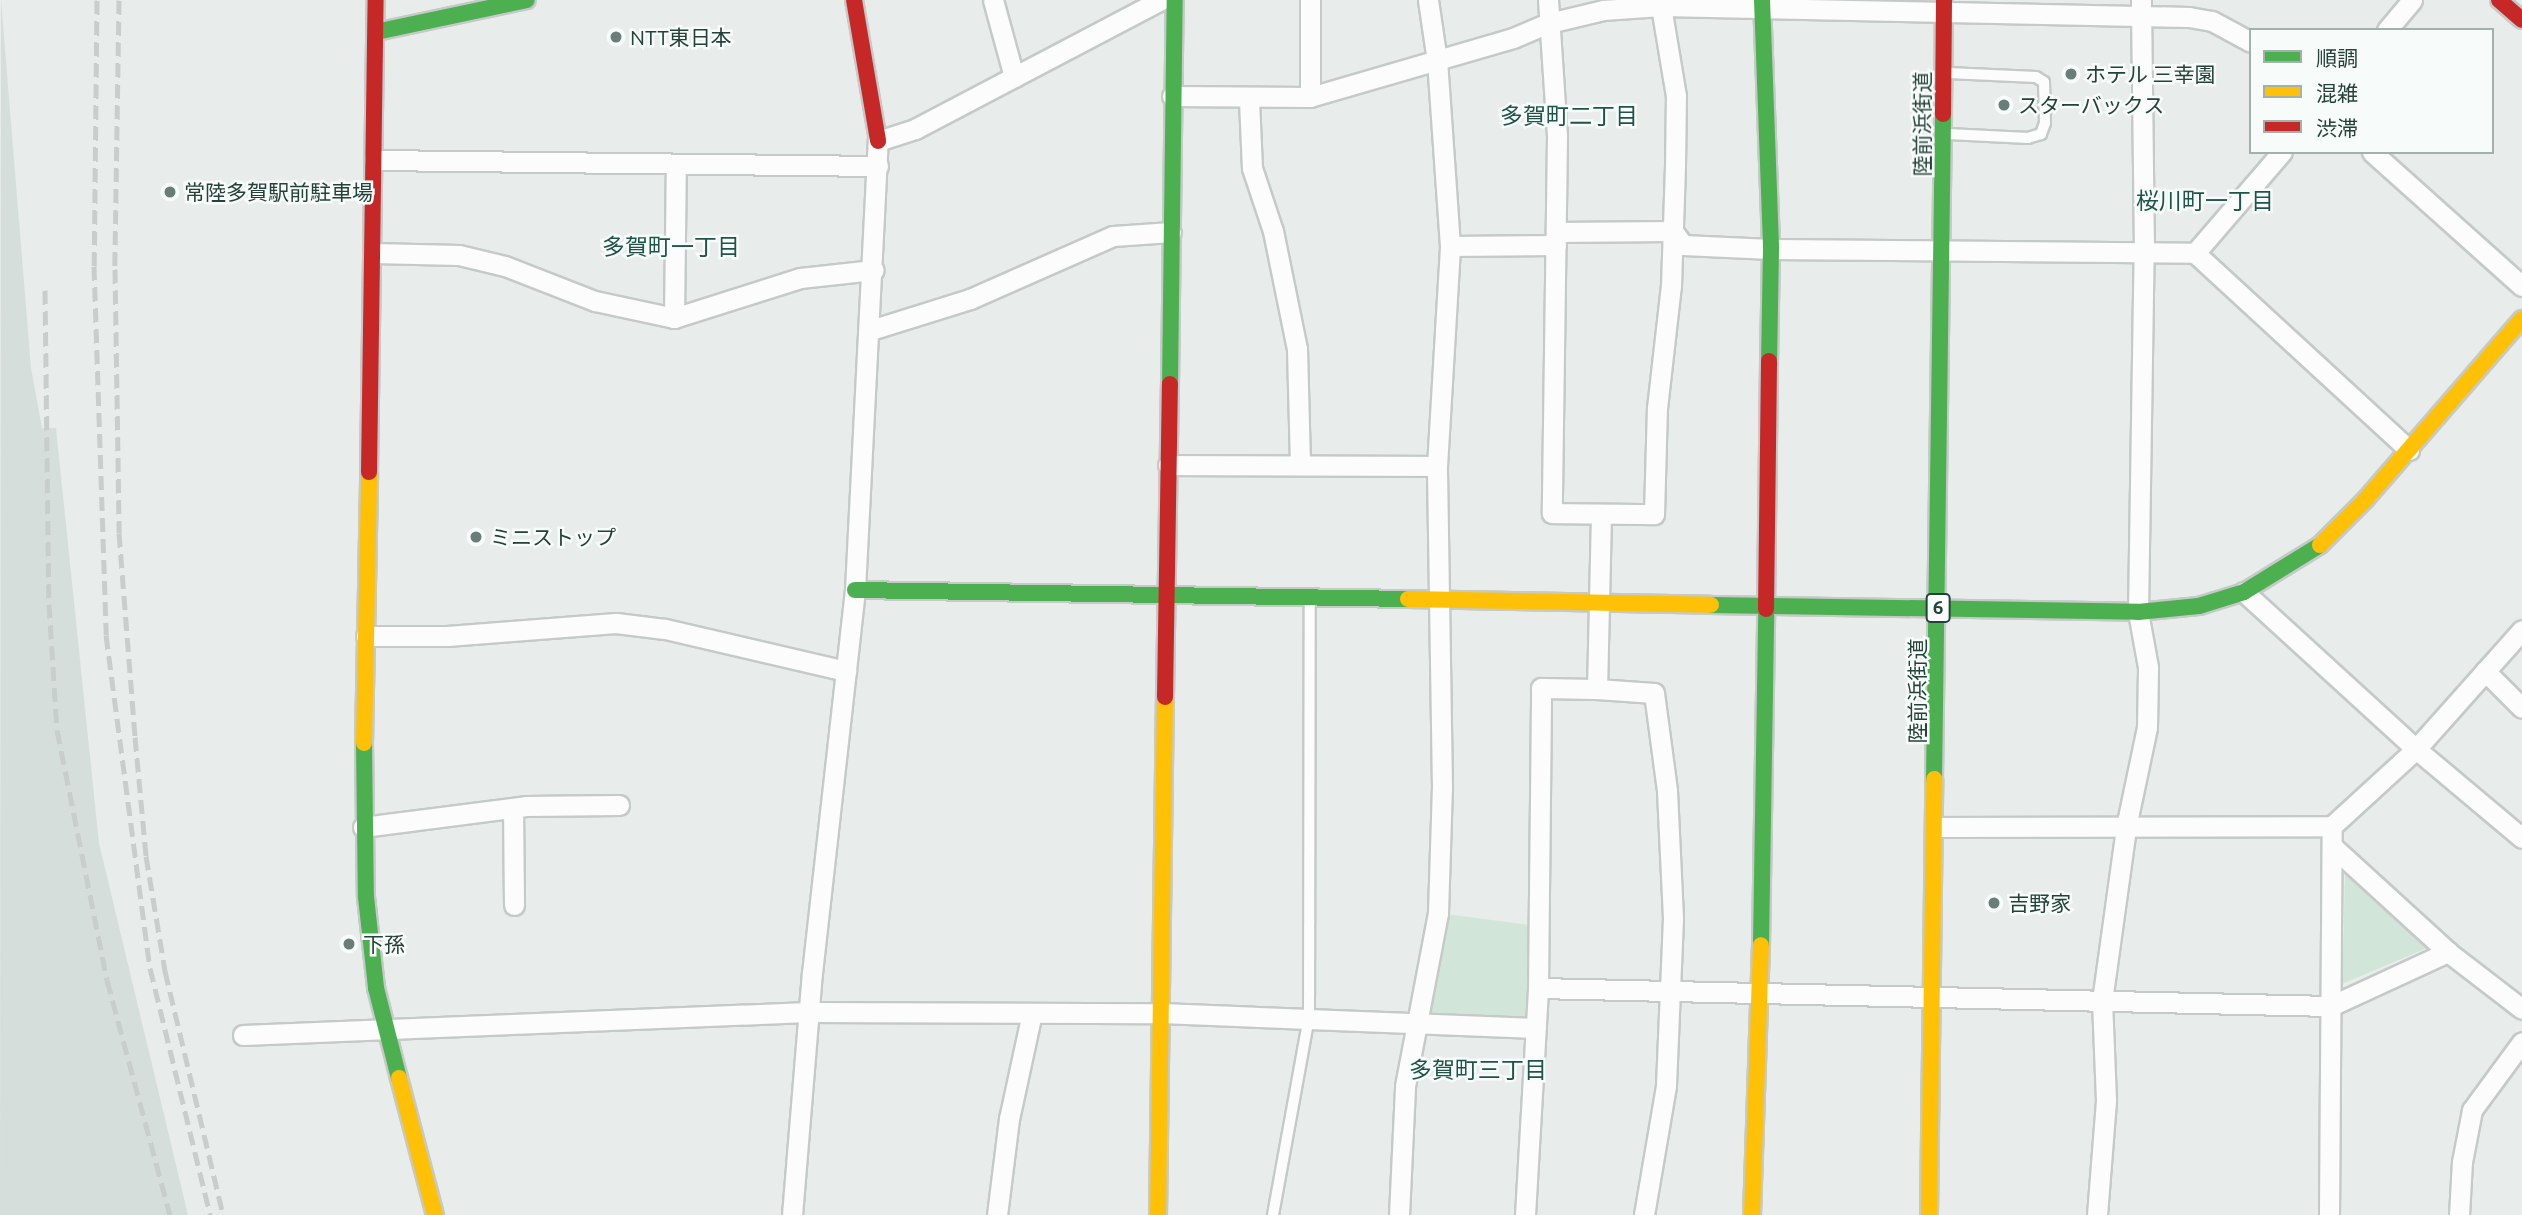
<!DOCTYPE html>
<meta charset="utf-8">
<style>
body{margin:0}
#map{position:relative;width:2522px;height:1215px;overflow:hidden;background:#e8edeb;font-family:Ubuntu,"Noto Sans JP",sans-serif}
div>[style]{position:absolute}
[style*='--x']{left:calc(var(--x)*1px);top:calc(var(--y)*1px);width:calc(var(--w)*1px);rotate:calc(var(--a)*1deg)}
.built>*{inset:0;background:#d6dedb}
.green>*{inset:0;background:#d1e6d8}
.roads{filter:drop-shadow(2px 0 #c5cac8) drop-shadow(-2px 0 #c5cac8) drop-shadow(0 2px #c5cac8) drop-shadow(0 -2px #c5cac8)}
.lane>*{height:10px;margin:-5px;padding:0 5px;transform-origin:5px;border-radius:5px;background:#fcfcfc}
.street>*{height:19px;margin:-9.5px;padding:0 9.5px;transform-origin:9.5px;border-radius:9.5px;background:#fcfcfc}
.fast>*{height:16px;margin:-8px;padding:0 8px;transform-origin:8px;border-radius:8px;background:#4caf50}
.slow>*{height:16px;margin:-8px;padding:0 8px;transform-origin:8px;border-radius:8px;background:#ffc107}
.jam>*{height:16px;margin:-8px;padding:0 8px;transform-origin:8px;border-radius:8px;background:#c62828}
.rail>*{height:5px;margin-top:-2.5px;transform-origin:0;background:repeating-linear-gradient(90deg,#c9cdcc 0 14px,transparent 0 21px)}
.dots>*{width:19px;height:19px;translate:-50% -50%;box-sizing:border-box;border:4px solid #f7fbf9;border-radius:50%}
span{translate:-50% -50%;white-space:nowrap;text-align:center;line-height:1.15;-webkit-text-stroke:5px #f7fbf9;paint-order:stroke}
.shield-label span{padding:2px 5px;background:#f7fbf9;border:2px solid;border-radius:5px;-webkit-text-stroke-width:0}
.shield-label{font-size:19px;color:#24423a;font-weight:700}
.poi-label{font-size:21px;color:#24423a}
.left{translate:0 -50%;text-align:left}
.street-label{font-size:21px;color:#24423a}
.neighbourhood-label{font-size:23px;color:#1f5548}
.legend{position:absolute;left:2249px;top:28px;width:245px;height:126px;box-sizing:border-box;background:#f7fbf9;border:2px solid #a3b1ad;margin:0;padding:9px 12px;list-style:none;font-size:21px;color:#24423a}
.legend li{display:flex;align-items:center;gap:14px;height:35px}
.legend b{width:35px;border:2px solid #a3b1ad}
</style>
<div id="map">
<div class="built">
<i style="clip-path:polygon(1px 0,31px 368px,42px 428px,56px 428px,99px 843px,188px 1215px,0 1215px)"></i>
</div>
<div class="green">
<i style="clip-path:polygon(2345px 874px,2427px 948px,2342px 984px)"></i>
<i style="clip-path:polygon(1438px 913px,1538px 926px,1536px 1028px,1420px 1020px)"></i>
</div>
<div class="roads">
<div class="lane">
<i style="--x:1948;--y:73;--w:88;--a:2.6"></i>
<i style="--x:2036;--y:77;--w:9;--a:32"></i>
<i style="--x:2044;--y:82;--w:41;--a:88.6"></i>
<i style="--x:2045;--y:123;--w:12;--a:110"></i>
<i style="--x:2041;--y:134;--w:14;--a:163"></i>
<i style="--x:2028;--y:138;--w:80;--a:-177.1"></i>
<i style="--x:1273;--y:1215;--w:201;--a:-79.7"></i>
<i style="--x:1309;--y:1017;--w:417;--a:-89.9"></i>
</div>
<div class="street">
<i style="--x:993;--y:0;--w:80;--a:74.7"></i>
<i style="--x:1548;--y:0;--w:137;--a:86.2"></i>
<i style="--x:1557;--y:137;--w:376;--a:90.8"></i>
<i style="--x:1552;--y:513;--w:102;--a:0.6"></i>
<i style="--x:1654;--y:514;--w:106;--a:-88.4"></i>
<i style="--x:1657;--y:408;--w:123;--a:-83.5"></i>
<i style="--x:1671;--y:286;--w:121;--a:-88.1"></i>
<i style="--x:1675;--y:165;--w:69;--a:-89.2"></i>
<i style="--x:1676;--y:96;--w:97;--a:-99.5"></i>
<i style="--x:2387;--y:30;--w:39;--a:-50"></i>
<i style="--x:1172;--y:96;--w:138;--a:0.4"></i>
<i style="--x:1310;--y:97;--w:211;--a:-16.2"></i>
<i style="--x:1513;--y:38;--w:39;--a:-23"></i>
<i style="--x:1549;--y:23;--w:56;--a:-13.5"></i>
<i style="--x:1603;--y:10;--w:58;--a:-3.9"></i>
<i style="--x:1661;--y:6;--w:528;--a:1.19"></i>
<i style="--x:2189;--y:17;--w:23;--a:10"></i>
<i style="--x:2212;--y:21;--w:44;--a:28.3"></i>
<i style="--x:1310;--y:97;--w:97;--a:-90"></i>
<i style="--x:1249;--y:100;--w:68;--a:87.5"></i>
<i style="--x:1252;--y:168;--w:66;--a:71.6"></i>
<i style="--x:1273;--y:231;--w:120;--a:78.5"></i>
<i style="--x:1297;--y:349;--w:115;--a:88.5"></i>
<i style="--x:2372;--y:152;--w:201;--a:41.8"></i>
<i style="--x:374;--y:160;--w:504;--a:0.68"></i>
<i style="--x:1556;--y:232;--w:117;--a:-0.5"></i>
<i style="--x:1673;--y:231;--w:17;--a:54"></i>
<i style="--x:1683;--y:245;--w:88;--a:2.6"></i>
<i style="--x:1771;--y:249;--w:424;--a:0.5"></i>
<i style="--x:2195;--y:253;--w:291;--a:42.6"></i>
<i style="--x:1450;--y:246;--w:106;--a:-0.5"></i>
<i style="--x:373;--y:253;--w:86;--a:1.3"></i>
<i style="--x:459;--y:255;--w:47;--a:13.4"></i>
<i style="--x:505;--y:266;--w:97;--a:21.3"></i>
<i style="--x:595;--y:301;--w:81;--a:12.1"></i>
<i style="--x:674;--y:318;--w:132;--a:-17.6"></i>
<i style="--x:800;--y:278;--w:74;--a:-6.2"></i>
<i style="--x:2195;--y:253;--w:133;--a:-49.3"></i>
<i style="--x:674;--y:318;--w:154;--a:-89.3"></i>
<i style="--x:871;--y:330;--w:104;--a:-17.4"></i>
<i style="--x:970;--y:299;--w:156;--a:-23.8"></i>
<i style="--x:1113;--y:236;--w:58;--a:-3.9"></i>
<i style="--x:1168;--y:465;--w:269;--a:0.2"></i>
<i style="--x:1601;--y:514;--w:175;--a:91.3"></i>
<i style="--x:1597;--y:689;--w:57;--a:4"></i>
<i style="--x:1654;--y:693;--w:99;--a:82.4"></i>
<i style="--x:1667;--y:791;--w:127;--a:87.3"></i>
<i style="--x:1673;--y:918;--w:168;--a:92.4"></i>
<i style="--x:1666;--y:1086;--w:131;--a:99.7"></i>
<i style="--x:2244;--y:592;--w:233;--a:42.4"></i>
<i style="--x:2416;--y:749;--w:138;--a:40"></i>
<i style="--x:366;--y:636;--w:81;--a:0"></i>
<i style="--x:447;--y:636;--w:169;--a:-4.4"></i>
<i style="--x:616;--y:623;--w:49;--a:7"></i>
<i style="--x:665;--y:629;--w:186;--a:13.1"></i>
<i style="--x:2485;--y:671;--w:52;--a:45"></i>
<i style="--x:513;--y:808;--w:97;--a:89.4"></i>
<i style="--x:363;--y:827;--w:164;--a:-7.3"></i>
<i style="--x:526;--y:806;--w:93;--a:-0.6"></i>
<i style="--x:1937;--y:827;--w:395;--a:-0.1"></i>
<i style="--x:2332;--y:826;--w:114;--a:-42.5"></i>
<i style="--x:2416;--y:749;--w:159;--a:-48.3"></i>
<i style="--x:2332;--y:846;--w:157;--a:42.4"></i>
<i style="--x:2448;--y:952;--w:93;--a:37.6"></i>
<i style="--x:1538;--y:988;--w:793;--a:1.3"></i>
<i style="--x:2331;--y:1006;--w:129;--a:-24.8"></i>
<i style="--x:243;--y:1035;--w:565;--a:-2.33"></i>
<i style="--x:808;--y:1012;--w:353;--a:0.2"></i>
<i style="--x:1161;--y:1013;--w:375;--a:2.3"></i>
<i style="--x:792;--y:1215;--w:243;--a:-85.3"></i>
<i style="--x:812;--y:973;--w:385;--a:-83.6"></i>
<i style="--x:855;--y:590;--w:450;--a:-87.1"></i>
<i style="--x:878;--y:141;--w:39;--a:-18"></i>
<i style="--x:915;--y:129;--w:278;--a:-27.7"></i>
<i style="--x:997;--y:1215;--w:97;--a:-82.9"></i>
<i style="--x:1009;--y:1119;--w:108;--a:-77.8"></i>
<i style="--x:1399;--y:1215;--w:129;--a:-87.3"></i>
<i style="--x:1405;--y:1086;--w:176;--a:-79.2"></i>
<i style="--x:1438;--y:913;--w:125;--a:-88.2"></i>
<i style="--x:1442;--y:788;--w:322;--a:-90.9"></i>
<i style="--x:1437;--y:466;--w:220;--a:-86.6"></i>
<i style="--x:1450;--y:246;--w:185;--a:-94"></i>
<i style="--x:1437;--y:61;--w:62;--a:-98.4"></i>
<i style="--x:1525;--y:1215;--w:227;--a:-86.7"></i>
<i style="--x:1538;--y:988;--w:300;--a:-89.4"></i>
<i style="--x:1541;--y:688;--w:56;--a:1"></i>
<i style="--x:2097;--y:1215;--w:115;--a:-85.5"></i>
<i style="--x:2106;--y:1100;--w:99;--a:-92.3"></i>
<i style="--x:2102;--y:1001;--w:176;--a:-82.1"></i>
<i style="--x:2126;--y:827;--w:102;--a:-78.1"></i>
<i style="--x:2147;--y:727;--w:60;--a:-89"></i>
<i style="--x:2148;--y:667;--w:56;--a:-100.3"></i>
<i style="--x:2138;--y:612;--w:362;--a:-89.1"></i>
<i style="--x:2144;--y:250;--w:250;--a:-90.7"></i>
<i style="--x:2329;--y:1215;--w:389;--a:-89.6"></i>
<i style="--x:2459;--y:1215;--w:53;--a:-86.8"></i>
<i style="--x:2462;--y:1162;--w:53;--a:-79.1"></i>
<i style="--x:2472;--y:1110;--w:84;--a:-53.7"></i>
</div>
<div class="fast">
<i style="--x:1762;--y:0;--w:249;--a:87.9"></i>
<i style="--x:1771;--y:249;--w:112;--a:91"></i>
<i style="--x:376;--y:32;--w:154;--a:-12"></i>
<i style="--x:1170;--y:384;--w:384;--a:-89.3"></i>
<i style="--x:855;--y:590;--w:553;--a:0.93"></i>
<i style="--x:1711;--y:605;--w:427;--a:0.9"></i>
<i style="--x:2138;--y:612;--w:61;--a:-5.6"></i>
<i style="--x:2199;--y:606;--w:47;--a:-17.3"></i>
<i style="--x:2244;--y:592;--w:89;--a:-31.7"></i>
<i style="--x:364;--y:743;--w:154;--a:89.3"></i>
<i style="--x:366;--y:897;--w:92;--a:83.7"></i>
<i style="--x:376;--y:988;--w:93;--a:75.7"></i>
<i style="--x:1934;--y:779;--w:665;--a:-89.22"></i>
<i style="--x:1761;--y:945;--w:336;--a:-89.1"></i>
</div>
<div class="slow">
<i style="--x:2320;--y:545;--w:65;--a:-45"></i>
<i style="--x:2366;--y:499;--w:238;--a:-49.1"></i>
<i style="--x:1408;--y:599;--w:303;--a:1.1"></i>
<i style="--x:364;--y:743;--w:271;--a:-88.9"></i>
<i style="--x:399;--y:1078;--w:142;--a:75.3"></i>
<i style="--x:1158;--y:1215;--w:518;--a:-89.23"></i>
<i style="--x:1752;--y:1215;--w:270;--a:-88.1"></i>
<i style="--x:1929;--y:1215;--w:436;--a:-89.3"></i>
</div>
<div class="jam">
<i style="--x:854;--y:0;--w:143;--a:80.3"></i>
<i style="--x:2499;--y:0;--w:30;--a:41"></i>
<i style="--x:1943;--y:114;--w:114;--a:-89.5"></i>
<i style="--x:369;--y:472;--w:472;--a:-89.2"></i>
<i style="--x:1766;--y:609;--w:248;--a:-89.3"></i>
<i style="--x:1165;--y:697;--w:313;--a:-89.1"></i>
</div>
</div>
<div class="rail">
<i style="--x:97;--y:0;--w:266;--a:90.6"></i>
<i style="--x:94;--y:266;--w:369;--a:88.1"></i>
<i style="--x:106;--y:635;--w:336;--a:82.5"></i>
<i style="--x:150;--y:968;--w:254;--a:76.3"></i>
<i style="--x:119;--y:0;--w:269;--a:90.9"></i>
<i style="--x:115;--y:269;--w:264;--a:89.1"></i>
<i style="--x:119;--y:533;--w:205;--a:85.5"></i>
<i style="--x:135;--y:737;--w:120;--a:84.7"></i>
<i style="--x:146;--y:856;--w:117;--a:80.6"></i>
<i style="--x:165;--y:971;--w:251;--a:76.6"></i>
<i style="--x:45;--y:290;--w:314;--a:89.3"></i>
<i style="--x:49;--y:604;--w:126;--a:86.4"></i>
<i style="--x:57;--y:730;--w:255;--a:78.7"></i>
<i style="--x:107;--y:980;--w:243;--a:75"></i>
</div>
<div class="dots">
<i style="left:616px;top:37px;background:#697e78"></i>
<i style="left:2071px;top:74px;background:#697e78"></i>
<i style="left:2004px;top:105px;background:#697e78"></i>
<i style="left:170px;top:192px;background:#697e78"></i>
<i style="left:476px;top:537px;background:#697e78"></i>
<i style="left:1994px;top:903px;background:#697e78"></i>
<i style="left:349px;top:944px;background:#697e78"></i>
</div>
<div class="shield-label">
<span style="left:1938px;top:608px">6</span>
</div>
<div class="poi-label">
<span class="left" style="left:630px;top:37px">NTT東日本</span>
<span class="left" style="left:2085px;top:74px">ホテル 三幸園</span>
<span class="left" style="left:2018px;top:105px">スターバックス</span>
<span class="left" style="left:184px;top:192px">常陸多賀駅前駐車場</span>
<span class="left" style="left:490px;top:537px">ミニストップ</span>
<span class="left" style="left:2008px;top:903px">吉野家</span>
<span class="left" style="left:363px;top:944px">下孫</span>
</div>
<div class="street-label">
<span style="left:1922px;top:124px;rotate:-90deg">陸前浜街道</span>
<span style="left:1917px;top:691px;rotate:-90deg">陸前浜街道</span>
</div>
<div class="neighbourhood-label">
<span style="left:1569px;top:116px">多賀町二丁目</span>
<span style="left:2205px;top:201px">桜川町一丁目</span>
<span style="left:671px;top:247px">多賀町一丁目</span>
<span style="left:1478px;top:1070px">多賀町三丁目</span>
</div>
<ul class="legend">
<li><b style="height:9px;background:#4caf50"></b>順調</li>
<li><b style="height:9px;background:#ffc107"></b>混雑</li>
<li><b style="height:9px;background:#c62828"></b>渋滞</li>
</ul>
</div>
